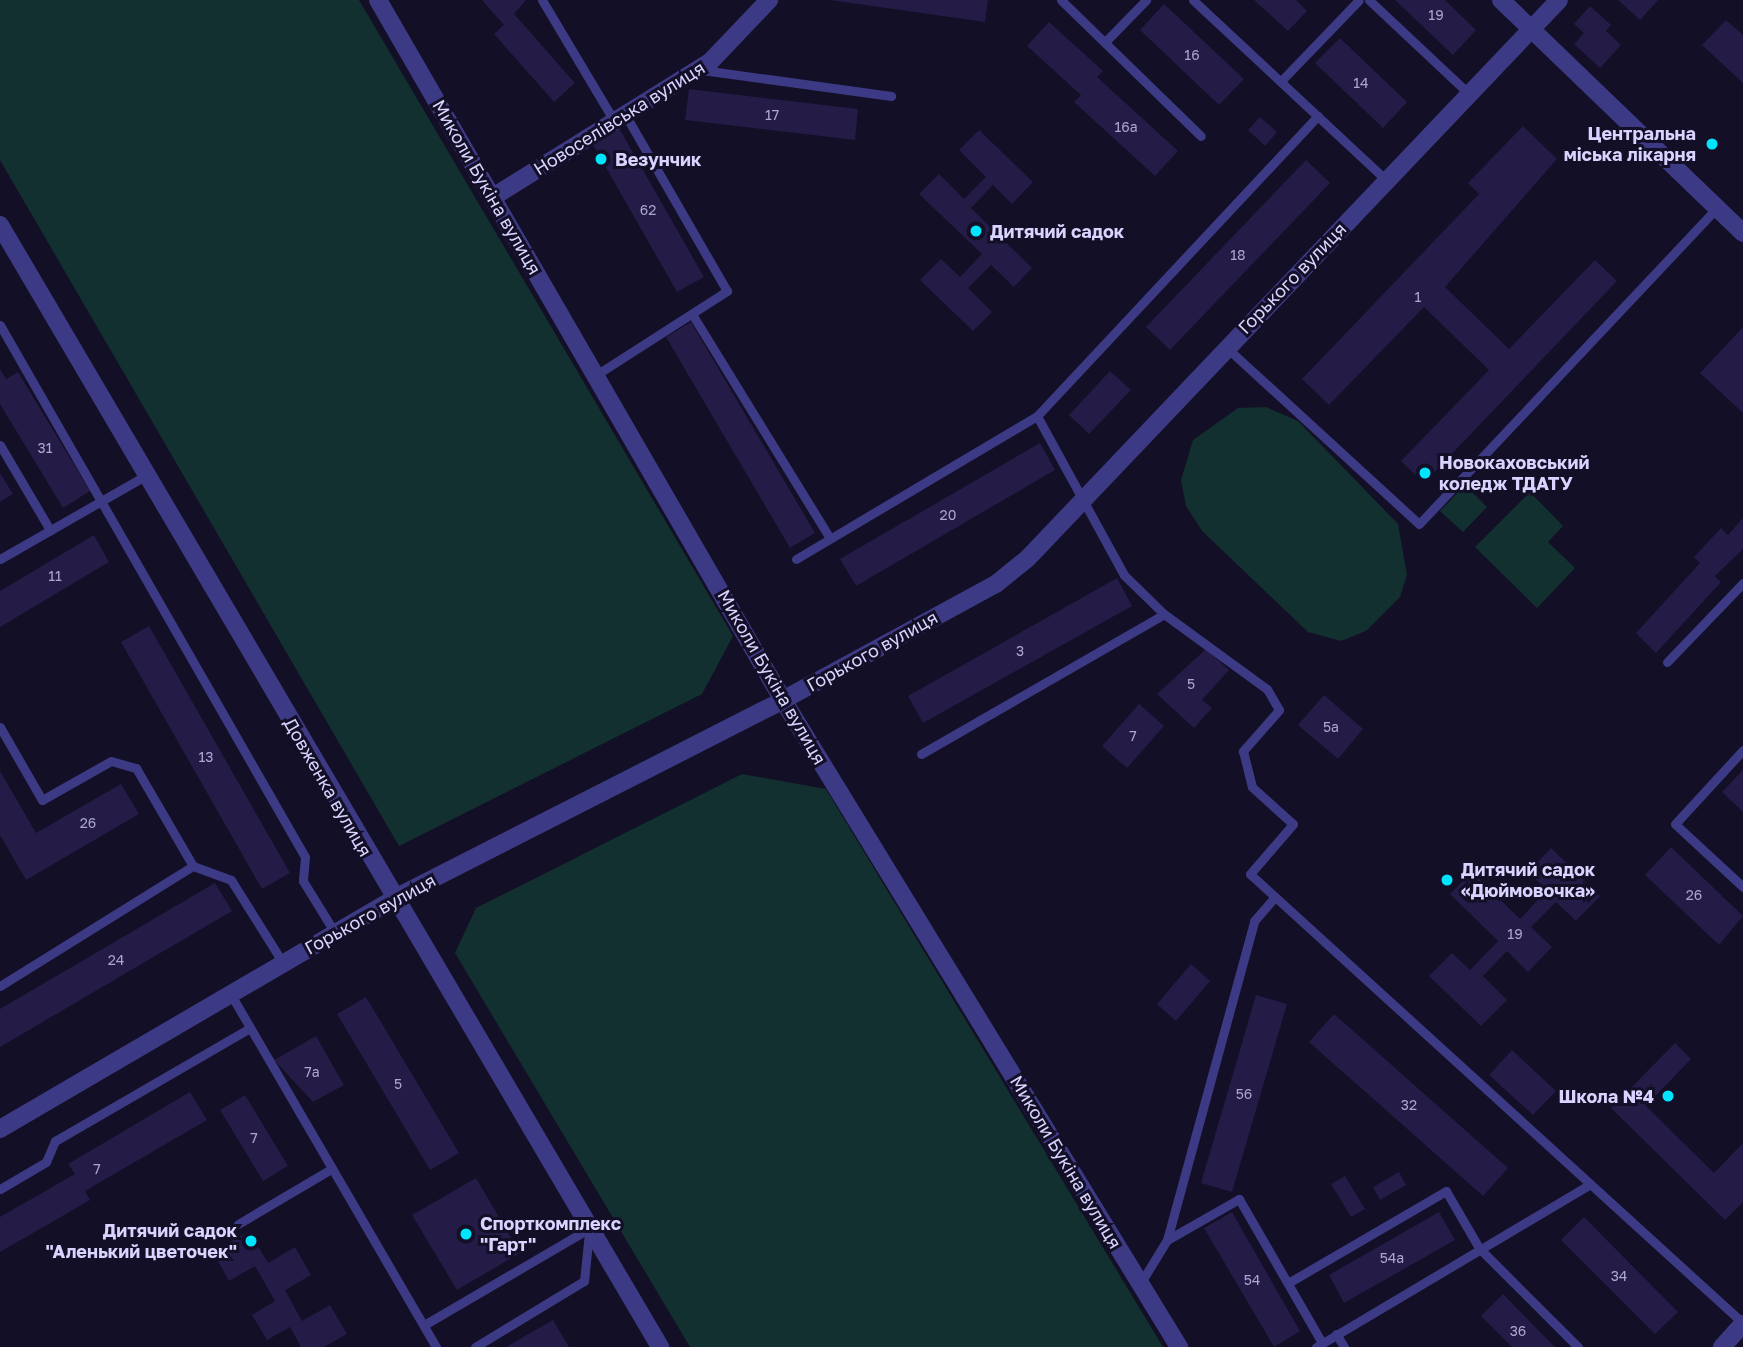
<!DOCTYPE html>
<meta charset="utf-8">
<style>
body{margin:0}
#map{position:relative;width:1743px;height:1347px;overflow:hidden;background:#130f26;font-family:"Golos Text",sans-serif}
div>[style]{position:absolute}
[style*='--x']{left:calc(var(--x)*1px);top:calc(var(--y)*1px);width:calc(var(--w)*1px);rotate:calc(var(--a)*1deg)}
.green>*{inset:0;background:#12302f}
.building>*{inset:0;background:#241b47}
.service>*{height:9px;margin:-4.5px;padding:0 4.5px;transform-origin:4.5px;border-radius:4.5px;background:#3d3a85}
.minor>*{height:18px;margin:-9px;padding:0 9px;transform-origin:9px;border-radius:9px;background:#3d3a85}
.tertiary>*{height:18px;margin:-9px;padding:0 9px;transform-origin:9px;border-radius:9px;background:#3d3a85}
.dots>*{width:19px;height:19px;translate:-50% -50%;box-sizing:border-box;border:4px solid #130f26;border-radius:50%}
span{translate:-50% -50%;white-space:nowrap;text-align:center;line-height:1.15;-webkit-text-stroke:6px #130f26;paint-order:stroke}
.number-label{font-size:14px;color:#aca6d1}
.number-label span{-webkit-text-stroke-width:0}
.street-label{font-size:18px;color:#d9d4ff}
.poi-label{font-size:18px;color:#d9d4ff;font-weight:700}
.right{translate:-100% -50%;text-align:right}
.left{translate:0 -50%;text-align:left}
</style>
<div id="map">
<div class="green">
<i style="clip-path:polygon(0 0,359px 0,733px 636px,702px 694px,399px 846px,0 160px)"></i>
<i style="clip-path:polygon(1266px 407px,1298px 421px,1398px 524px,1407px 575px,1400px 597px,1366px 631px,1341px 641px,1308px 632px,1202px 531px,1186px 506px,1181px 480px,1193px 440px,1238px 408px)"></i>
<i style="clip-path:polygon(1465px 485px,1487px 507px,1463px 532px,1440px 511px)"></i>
<i style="clip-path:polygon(1530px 492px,1563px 526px,1548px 542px,1575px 568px,1537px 608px,1475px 547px)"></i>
<i style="clip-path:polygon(742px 774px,826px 789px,1163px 1347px,690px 1347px,455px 953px,476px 908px)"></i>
</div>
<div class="building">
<i style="clip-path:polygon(482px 0,526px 0,514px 14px,575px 83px,554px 102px,494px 34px,504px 25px)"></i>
<i style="clip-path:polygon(830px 0,988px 0,985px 22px)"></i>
<i style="clip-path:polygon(1254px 0,1296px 0,1307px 11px,1288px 31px)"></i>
<i style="clip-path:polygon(1395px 0,1445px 0,1476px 30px,1453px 55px)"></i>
<i style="clip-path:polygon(1618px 0,1658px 0,1640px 20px)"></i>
<i style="clip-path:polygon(1164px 4px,1244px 79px,1219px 105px,1140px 30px)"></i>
<i style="clip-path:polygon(1590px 6px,1611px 25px,1606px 31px,1621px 45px,1600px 68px,1574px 44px,1584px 33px,1574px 24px)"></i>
<i style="clip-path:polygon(1726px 20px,1743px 35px,1743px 83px,1702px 45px)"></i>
<i style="clip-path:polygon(1049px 22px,1103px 71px,1097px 77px,1178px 151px,1155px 176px,1074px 102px,1081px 95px,1027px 46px)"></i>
<i style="clip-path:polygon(1340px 38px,1407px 102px,1383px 128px,1315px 63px)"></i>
<i style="clip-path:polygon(689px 89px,858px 109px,855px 140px,685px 120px)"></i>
<i style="clip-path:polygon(1260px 117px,1277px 132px,1265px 146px,1248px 130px)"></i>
<i style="clip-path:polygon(1523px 126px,1557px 159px,1445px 287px,1509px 349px,1595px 260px,1617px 281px,1424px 483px,1401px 461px,1489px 370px,1424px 307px,1329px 405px,1302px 379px,1479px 194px,1468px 183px)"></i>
<i style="clip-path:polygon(619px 128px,704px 277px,677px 292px,592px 143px)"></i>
<i style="clip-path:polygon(979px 130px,1033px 182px,1012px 204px,993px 185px,971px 208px,1032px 268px,1014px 287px,991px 265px,968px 288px,992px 312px,973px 331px,920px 280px,941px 259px,960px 277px,982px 254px,919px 194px,939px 174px,964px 199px,986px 177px,959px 150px)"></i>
<i style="clip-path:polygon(1306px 160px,1330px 183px,1170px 350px,1146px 327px)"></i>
<i style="clip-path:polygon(691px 322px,815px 533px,790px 548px,666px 337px)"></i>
<i style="clip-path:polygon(1743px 327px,1743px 413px,1700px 373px)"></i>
<i style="clip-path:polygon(0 369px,6px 379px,18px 372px,90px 491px,63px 508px,0 404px)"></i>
<i style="clip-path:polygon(1110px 371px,1131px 390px,1089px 434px,1069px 415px)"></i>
<i style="clip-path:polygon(1040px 443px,1055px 470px,856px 586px,840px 559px)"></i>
<i style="clip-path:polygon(0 473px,13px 494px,0 502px)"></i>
<i style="clip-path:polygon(1743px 518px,1743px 549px,1715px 576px,1721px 582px,1656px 653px,1636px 633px,1700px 563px,1694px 557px,1721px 528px,1728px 535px)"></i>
<i style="clip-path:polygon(94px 535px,109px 562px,0 627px,0 591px)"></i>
<i style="clip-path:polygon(1117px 578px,1132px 606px,923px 723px,908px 696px)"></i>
<i style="clip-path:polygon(149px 626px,290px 873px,262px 889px,121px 642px)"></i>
<i style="clip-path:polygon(1206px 649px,1229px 670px,1202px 700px,1212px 708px,1194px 728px,1157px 694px)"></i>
<i style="clip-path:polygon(1324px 695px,1363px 729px,1338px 759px,1298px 725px)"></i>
<i style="clip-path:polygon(1139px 704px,1164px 726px,1127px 768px,1102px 746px)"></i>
<i style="clip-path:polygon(1743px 770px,1743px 812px,1722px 792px)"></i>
<i style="clip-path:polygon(0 771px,36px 833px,121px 784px,139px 814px,26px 880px,0 835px)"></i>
<i style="clip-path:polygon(1671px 847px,1743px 916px,1719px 945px,1645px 875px)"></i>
<i style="clip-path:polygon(1551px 848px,1600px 896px,1576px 921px,1556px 902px,1531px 927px,1552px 947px,1528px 972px,1507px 951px,1483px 976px,1507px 1000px,1481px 1026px,1429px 976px,1452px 953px,1470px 970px,1498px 941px,1450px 894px,1472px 872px,1520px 919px,1547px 890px,1528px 872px)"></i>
<i style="clip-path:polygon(215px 883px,232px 911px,0 1047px,0 1009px)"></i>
<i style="clip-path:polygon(1191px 964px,1210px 981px,1176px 1021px,1157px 1004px)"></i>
<i style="clip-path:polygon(1256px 995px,1287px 1004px,1232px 1192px,1201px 1183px)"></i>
<i style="clip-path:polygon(366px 997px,459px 1153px,430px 1170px,337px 1014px)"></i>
<i style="clip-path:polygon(1334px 1014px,1508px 1168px,1483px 1196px,1309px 1042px)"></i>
<i style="clip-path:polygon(316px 1036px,344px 1085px,313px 1102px,274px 1060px)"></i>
<i style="clip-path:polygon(1675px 1043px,1691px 1059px,1646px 1106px,1714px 1173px,1743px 1143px,1743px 1202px,1725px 1220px,1611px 1108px)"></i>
<i style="clip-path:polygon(1512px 1050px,1556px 1091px,1533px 1115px,1489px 1075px)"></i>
<i style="clip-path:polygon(190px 1092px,207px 1120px,85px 1191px,90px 1200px,0 1252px,0 1217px,75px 1174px,68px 1164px)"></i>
<i style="clip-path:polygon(245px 1095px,288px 1166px,263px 1181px,220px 1110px)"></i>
<i style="clip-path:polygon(1399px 1172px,1406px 1185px,1380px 1200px,1373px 1187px)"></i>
<i style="clip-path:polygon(1345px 1176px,1365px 1209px,1351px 1217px,1331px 1184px)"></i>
<i style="clip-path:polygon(476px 1178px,520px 1253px,457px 1290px,412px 1215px)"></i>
<i style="clip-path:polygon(1232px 1212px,1300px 1331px,1274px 1347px,1204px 1228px)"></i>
<i style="clip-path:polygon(1439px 1212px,1455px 1240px,1344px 1303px,1329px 1275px)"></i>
<i style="clip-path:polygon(1584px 1217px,1678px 1312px,1655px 1334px,1561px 1240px)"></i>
<i style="clip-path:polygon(249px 1231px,268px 1263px,295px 1247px,311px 1275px,285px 1290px,302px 1321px,330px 1305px,347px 1334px,324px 1347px,301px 1347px,290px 1327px,267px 1340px,252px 1315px,275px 1301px,255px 1266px,229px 1281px,213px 1252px)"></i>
<i style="clip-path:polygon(1503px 1294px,1555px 1347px,1512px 1347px,1481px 1316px)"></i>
<i style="clip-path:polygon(553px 1320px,569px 1347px,506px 1347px)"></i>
</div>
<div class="service">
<i style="--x:542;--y:0;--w:139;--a:59.2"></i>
<i style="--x:1061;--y:0;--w:195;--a:44.2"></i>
<i style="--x:1193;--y:0;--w:264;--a:43"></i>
<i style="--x:1369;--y:0;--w:137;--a:43.2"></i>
<i style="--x:1105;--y:42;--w:59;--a:-45.7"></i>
<i style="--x:702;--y:70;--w:191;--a:7.8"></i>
<i style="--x:1281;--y:81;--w:112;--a:-46.1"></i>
<i style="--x:692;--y:314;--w:263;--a:58.4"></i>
<i style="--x:0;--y:325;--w:613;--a:60.17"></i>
<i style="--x:305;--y:857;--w:24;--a:95"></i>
<i style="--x:303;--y:881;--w:61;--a:58.4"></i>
<i style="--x:1227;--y:348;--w:260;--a:42.5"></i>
<i style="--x:1419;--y:524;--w:434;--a:-46.7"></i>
<i style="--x:596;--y:375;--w:156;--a:-32.7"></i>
<i style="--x:727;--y:291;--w:204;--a:-120"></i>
<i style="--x:1037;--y:416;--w:181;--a:61.3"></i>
<i style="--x:1124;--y:575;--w:56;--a:44.3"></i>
<i style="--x:1164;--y:614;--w:127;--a:36.1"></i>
<i style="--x:1267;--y:689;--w:24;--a:60"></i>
<i style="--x:1279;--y:710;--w:55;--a:131.3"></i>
<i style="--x:1243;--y:751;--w:37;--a:76"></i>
<i style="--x:1252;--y:787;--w:55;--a:42.1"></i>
<i style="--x:1293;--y:824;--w:66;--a:130.7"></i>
<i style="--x:1250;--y:874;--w:667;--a:42.33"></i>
<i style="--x:0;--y:445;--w:99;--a:59.5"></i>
<i style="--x:0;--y:559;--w:167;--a:-29.8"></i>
<i style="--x:796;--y:559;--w:280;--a:-30.7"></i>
<i style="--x:1037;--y:416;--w:411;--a:-46.9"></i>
<i style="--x:1667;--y:662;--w:110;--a:-46.1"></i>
<i style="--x:0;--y:727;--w:84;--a:60.1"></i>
<i style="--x:42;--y:800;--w:79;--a:-29.5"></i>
<i style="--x:111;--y:761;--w:26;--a:16"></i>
<i style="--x:136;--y:768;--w:113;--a:59.8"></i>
<i style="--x:193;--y:866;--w:40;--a:20.2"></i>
<i style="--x:231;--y:880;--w:98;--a:57.9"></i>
<i style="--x:1743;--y:750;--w:100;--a:132.6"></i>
<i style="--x:1675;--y:824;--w:93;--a:42.8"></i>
<i style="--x:921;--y:754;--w:280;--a:-29.9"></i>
<i style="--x:0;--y:986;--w:227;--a:-31.9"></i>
<i style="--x:230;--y:993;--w:410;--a:59.8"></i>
<i style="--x:0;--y:1189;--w:53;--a:-30.4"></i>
<i style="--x:46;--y:1162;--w:23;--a:-67"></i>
<i style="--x:55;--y:1141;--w:225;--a:-30.1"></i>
<i style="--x:238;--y:1224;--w:108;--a:-30.6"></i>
<i style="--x:1167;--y:1240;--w:83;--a:-29.7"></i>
<i style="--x:1239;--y:1199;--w:166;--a:60"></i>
<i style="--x:1288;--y:1283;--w:183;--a:-30.2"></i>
<i style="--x:1446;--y:1191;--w:66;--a:59.9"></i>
<i style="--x:1479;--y:1248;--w:140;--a:45"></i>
<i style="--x:1140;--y:1284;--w:52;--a:-58.5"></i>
<i style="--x:1167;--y:1240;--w:331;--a:-74.7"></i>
<i style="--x:1254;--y:921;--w:32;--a:-49"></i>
<i style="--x:424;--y:1325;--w:192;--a:-30.3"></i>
<i style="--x:1336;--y:1334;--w:15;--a:58"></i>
<i style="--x:475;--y:1347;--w:127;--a:-31.2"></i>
<i style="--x:584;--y:1281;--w:48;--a:-84.1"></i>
<i style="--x:1316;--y:1347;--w:319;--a:-30.7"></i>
</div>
<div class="minor">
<i style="--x:1501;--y:0;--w:336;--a:43.9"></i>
<i style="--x:493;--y:197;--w:256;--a:-31.9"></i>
<i style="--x:710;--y:62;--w:86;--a:-46.4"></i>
<i style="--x:0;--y:225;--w:1302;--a:59.53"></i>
<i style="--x:0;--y:1129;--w:455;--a:-30.3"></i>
<i style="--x:393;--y:899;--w:438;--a:-27"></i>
<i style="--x:783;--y:700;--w:243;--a:-28.6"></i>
<i style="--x:996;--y:584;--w:41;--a:-39.1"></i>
<i style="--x:1028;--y:558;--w:770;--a:-46.42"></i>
<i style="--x:1722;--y:1347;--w:31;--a:-48"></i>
</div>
<div class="tertiary">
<i style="--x:378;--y:0;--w:809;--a:59.95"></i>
<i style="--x:783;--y:700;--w:759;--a:58.53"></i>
</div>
<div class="dots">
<i style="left:1712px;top:144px;background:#00e5ff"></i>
<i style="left:601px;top:159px;background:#00e5ff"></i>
<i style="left:976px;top:231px;background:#00e5ff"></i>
<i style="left:1425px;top:473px;background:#00e5ff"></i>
<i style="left:1447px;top:880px;background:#00e5ff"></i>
<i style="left:1668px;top:1096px;background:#00e5ff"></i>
<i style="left:466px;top:1234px;background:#00e5ff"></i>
<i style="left:251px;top:1241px;background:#00e5ff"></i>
</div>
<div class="number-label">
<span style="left:1436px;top:15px">19</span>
<span style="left:1192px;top:55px">16</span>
<span style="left:1361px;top:83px">14</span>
<span style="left:772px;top:115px">17</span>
<span style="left:1126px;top:127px">16а</span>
<span style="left:648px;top:210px">62</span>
<span style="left:1238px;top:255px">18</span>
<span style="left:1418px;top:297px">1</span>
<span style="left:45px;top:448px">31</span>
<span style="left:948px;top:515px">20</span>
<span style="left:55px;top:576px">11</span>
<span style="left:1020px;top:651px">3</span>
<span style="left:1191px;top:684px">5</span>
<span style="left:1331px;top:727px">5а</span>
<span style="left:1133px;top:736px">7</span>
<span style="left:206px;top:757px">13</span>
<span style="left:88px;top:823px">26</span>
<span style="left:1694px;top:895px">26</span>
<span style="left:1515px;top:934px">19</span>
<span style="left:116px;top:960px">24</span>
<span style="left:312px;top:1072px">7а</span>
<span style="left:398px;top:1084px">5</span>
<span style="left:1244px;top:1094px">56</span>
<span style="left:1409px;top:1105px">32</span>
<span style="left:254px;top:1138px">7</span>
<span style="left:97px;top:1169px">7</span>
<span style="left:1392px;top:1258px">54а</span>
<span style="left:1619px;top:1276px">34</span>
<span style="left:1252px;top:1280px">54</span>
<span style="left:1518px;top:1331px">36</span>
</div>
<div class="street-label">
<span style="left:619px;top:118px;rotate:-32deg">Новоселівська вулиця</span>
<span style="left:487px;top:187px;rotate:60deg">Миколи Букіна вулиця</span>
<span style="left:1292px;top:278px;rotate:-46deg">Горького вулиця</span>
<span style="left:872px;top:651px;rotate:-29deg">Горького вулиця</span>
<span style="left:772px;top:677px;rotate:60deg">Миколи Букіна вулиця</span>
<span style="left:328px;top:787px;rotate:60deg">Довженка вулиця</span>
<span style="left:370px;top:914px;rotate:-29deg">Горького вулиця</span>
<span style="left:1066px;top:1162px;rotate:59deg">Миколи Букіна вулиця</span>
</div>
<div class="poi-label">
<span class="right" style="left:1696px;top:144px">Центральна<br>міська лікарня</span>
<span class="left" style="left:615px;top:159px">Везунчик</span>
<span class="left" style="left:990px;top:231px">Дитячий садок</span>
<span class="left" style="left:1439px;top:473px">Новокаховський<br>коледж ТДАТУ</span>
<span class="left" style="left:1461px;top:880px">Дитячий садок<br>«Дюймовочка»</span>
<span class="right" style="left:1654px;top:1096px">Школа №4</span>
<span class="left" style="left:480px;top:1234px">Спорткомплекс<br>"Гарт"</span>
<span class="right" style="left:237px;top:1241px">Дитячий садок<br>"Аленький цветочек"</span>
</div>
</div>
